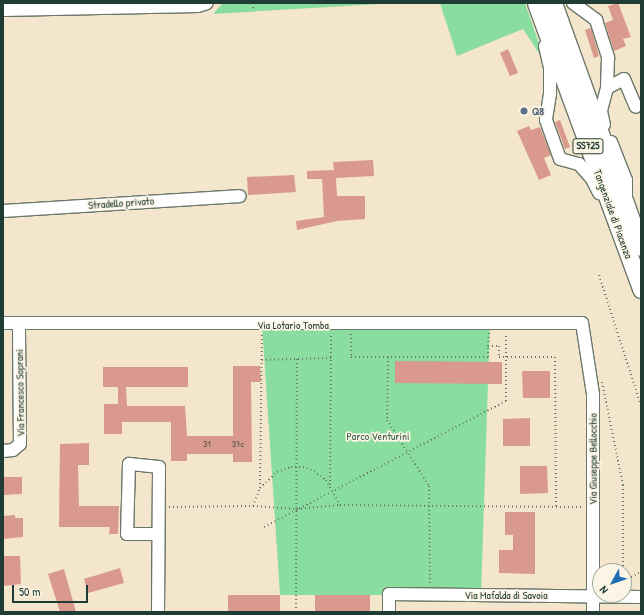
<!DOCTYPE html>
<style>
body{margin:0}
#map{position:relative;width:644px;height:615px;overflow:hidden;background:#f4e6cc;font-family:"Patrick Hand",sans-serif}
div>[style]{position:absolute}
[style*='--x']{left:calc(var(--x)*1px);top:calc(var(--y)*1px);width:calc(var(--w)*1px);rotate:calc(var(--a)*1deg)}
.green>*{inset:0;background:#89dd9f}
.building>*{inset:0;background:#d9998c}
.path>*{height:2px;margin-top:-1px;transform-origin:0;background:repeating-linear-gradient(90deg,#6a7869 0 1px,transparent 0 4px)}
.roads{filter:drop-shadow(1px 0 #6a7869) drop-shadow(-1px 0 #6a7869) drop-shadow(0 1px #6a7869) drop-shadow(0 -1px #6a7869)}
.minor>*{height:12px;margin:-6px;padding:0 6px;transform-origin:6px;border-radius:6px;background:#fff}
.highway>*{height:17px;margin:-8.5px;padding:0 8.5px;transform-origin:8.5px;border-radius:8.5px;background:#fff}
.dots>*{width:11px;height:11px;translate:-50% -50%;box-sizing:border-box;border:2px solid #fcf5e5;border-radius:50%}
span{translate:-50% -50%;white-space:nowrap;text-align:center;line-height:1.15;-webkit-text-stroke:3.5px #fcf5e5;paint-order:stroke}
.number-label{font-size:9px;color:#4e544a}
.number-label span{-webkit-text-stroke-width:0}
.shield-label span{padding:1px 3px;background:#fcf5e5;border:1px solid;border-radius:3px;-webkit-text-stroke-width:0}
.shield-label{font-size:10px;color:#1f3d34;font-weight:700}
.service-label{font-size:11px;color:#4e5e75;font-weight:700}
.left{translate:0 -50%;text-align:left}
.street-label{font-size:11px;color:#1f3d34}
.park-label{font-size:11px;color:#345d49}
.frame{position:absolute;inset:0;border:4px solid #1f3d34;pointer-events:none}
.north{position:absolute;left:592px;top:563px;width:40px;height:40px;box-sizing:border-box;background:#fcf5e5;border:1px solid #a4ab9e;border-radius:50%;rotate:230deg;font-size:11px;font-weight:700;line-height:16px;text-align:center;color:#1f3d34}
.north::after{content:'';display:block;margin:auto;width:14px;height:18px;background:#1f6fb2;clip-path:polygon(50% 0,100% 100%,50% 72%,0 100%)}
.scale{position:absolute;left:12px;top:585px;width:76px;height:18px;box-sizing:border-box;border:2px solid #1f3d34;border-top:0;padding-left:5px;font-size:12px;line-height:14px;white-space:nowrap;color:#1f3d34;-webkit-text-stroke:3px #fcf5e5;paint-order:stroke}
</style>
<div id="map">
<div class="green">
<i style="clip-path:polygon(223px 3px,395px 3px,213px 14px)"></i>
<i style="clip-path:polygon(440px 3px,525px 3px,546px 64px,523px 29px,457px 56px)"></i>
<i style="clip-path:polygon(490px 324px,481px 595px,280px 595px,262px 325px)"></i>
</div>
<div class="building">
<i style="clip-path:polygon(618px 3px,631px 37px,623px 39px,626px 46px,614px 51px,605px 23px,613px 20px,608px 6px)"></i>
<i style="clip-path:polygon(591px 28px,599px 56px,594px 58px,585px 30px)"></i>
<i style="clip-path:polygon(508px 49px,518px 73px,510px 76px,500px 53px)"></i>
<i style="clip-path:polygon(560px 120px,570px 147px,565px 149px,555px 122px)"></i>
<i style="clip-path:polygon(529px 126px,531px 130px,540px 127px,551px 155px,544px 158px,551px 175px,539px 180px,517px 131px)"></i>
<i style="clip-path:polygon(373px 160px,374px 176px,336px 178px,337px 196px,365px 196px,365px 219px,337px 221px,297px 230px,296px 221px,324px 217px,322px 179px,307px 179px,307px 171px,334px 170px,333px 162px)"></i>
<i style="clip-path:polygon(294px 175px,296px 192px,248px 195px,247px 177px)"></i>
<i style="clip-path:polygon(395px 361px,502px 362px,502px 384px,395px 383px)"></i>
<i style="clip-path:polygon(233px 366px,260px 366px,261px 382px,251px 382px,252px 462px,233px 462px,233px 454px,187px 454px,187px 461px,171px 461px,171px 422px,122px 422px,122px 434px,104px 434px,104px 404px,118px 404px,118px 387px,103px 387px,103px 367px,188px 367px,188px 387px,126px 387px,127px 406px,185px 406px,187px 436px,233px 436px)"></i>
<i style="clip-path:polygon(522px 371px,550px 371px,550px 398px,523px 398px)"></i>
<i style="clip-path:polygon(530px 418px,530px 446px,503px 446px,503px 419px)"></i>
<i style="clip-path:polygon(89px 443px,89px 465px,78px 465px,79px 506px,119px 506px,118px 534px,109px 534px,110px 527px,59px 527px,60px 444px)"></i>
<i style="clip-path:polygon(520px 466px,547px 466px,548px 493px,520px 494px)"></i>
<i style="clip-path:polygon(3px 477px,22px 477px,22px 494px,3px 495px)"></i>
<i style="clip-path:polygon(505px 512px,535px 512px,535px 574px,499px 573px,499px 550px,513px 550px,513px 535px,505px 535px)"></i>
<i style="clip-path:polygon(15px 515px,15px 518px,23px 518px,23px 537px,3px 539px,3px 516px)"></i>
<i style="clip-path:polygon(3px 556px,20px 556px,21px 584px,3px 586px)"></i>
<i style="clip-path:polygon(120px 568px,124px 583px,88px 593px,84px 579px)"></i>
<i style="clip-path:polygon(64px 569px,76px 612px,60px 612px,48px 574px)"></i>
<i style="clip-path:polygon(228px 595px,280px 595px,280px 612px,228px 612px)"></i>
<i style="clip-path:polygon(315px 595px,370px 595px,370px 612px,315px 612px)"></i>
</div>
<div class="path">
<i style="--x:253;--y:3;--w:5;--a:90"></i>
<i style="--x:599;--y:275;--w:138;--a:72.2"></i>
<i style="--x:351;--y:334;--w:23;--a:90"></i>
<i style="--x:351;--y:357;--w:137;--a:0"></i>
<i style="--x:488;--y:357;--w:11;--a:-90"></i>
<i style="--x:488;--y:346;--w:11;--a:0"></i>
<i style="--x:499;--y:346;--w:11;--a:90"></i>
<i style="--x:499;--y:357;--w:56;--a:0"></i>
<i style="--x:555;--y:357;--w:151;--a:89.6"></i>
<i style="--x:488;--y:346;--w:13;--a:-86"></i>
<i style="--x:388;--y:357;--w:63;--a:90.9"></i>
<i style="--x:387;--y:420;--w:78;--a:57.5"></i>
<i style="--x:429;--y:486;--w:98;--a:89.4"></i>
<i style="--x:262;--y:360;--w:69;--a:-1.7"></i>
<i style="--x:602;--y:382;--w:105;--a:78.5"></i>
<i style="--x:623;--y:485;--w:86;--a:90"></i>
<i style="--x:330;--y:485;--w:152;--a:-89.6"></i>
<i style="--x:260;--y:488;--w:23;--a:-43"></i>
<i style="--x:277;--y:472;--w:15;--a:-20"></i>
<i style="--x:291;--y:467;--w:12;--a:0"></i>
<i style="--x:303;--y:467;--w:12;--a:20"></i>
<i style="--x:314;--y:471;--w:15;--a:37"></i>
<i style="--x:326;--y:480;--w:29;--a:61"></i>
<i style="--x:340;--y:505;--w:243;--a:0.5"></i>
<i style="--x:253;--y:506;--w:44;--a:3.9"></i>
<i style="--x:297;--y:509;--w:43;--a:-5.3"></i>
<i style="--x:169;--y:507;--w:84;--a:-0.7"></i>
<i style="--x:253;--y:506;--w:19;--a:-69"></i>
<i style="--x:260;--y:488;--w:154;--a:-89.3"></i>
<i style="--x:264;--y:527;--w:273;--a:-27.5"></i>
<i style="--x:506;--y:401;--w:68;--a:-90"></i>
<i style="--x:624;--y:581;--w:19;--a:-28"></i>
<i style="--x:296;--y:612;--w:253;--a:-89.8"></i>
</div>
<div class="roads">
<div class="minor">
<i style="--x:573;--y:3;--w:29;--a:36"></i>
<i style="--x:596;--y:20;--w:40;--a:72"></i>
<i style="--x:608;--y:58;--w:30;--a:92"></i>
<i style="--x:607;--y:88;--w:24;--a:105"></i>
<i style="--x:601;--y:111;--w:14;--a:78"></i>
<i style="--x:3;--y:10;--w:195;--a:-1.2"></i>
<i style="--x:198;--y:6;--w:9;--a:-18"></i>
<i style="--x:545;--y:46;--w:23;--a:77"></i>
<i style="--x:550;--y:68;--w:26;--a:90"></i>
<i style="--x:550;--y:94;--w:26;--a:99"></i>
<i style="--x:546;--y:120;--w:41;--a:70.3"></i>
<i style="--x:560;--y:159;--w:20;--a:15"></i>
<i style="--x:579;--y:164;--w:20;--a:49"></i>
<i style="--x:592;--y:179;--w:16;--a:63"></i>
<i style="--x:607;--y:88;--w:19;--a:-28"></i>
<i style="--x:624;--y:79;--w:30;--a:67"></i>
<i style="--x:611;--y:142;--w:41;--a:68.5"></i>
<i style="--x:626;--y:180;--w:17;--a:90"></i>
<i style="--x:3;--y:211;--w:237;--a:-3.6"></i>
<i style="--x:3;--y:323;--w:579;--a:0"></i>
<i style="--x:582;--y:323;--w:72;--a:81.2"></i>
<i style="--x:593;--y:394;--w:218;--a:90"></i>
<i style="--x:3;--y:451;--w:10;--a:-6"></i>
<i style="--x:13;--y:450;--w:9;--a:-41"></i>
<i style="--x:20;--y:444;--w:121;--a:-90.5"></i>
<i style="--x:158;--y:612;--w:145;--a:-89.6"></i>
<i style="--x:159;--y:467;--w:30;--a:-174"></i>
<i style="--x:129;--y:464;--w:70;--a:91.6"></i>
<i style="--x:127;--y:534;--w:31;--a:0"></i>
<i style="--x:389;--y:612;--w:18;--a:-90"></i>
<i style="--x:389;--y:594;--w:252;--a:0.7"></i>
</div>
<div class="highway">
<i style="--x:536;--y:3;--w:305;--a:69.8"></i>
<i style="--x:553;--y:3;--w:259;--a:70.2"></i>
</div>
</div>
<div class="dots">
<i style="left:524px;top:111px;background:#5c6f8a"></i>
</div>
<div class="number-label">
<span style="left:207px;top:444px">31</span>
<span style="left:238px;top:444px">37c</span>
</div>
<div class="shield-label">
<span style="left:588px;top:146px">SS725</span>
</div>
<div class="service-label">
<span class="left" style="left:532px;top:111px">Q8</span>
</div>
<div class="street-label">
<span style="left:121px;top:203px;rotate:-4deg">Stradello privato</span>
<span style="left:613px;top:214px;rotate:70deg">Tangenziale di Piacenza</span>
<span style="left:293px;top:325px">Via Lotario Tomba</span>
<span style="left:20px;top:393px;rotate:-91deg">Via Francesco Soprani</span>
<span style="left:593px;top:459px;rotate:-90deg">Via Giuseppe Bellocchio</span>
<span style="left:506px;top:595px">Via Mafalda di Savoia</span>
</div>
<div class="park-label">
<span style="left:378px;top:436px">Parco Venturini</span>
</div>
<div class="frame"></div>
<div class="north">N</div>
<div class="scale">50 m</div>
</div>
